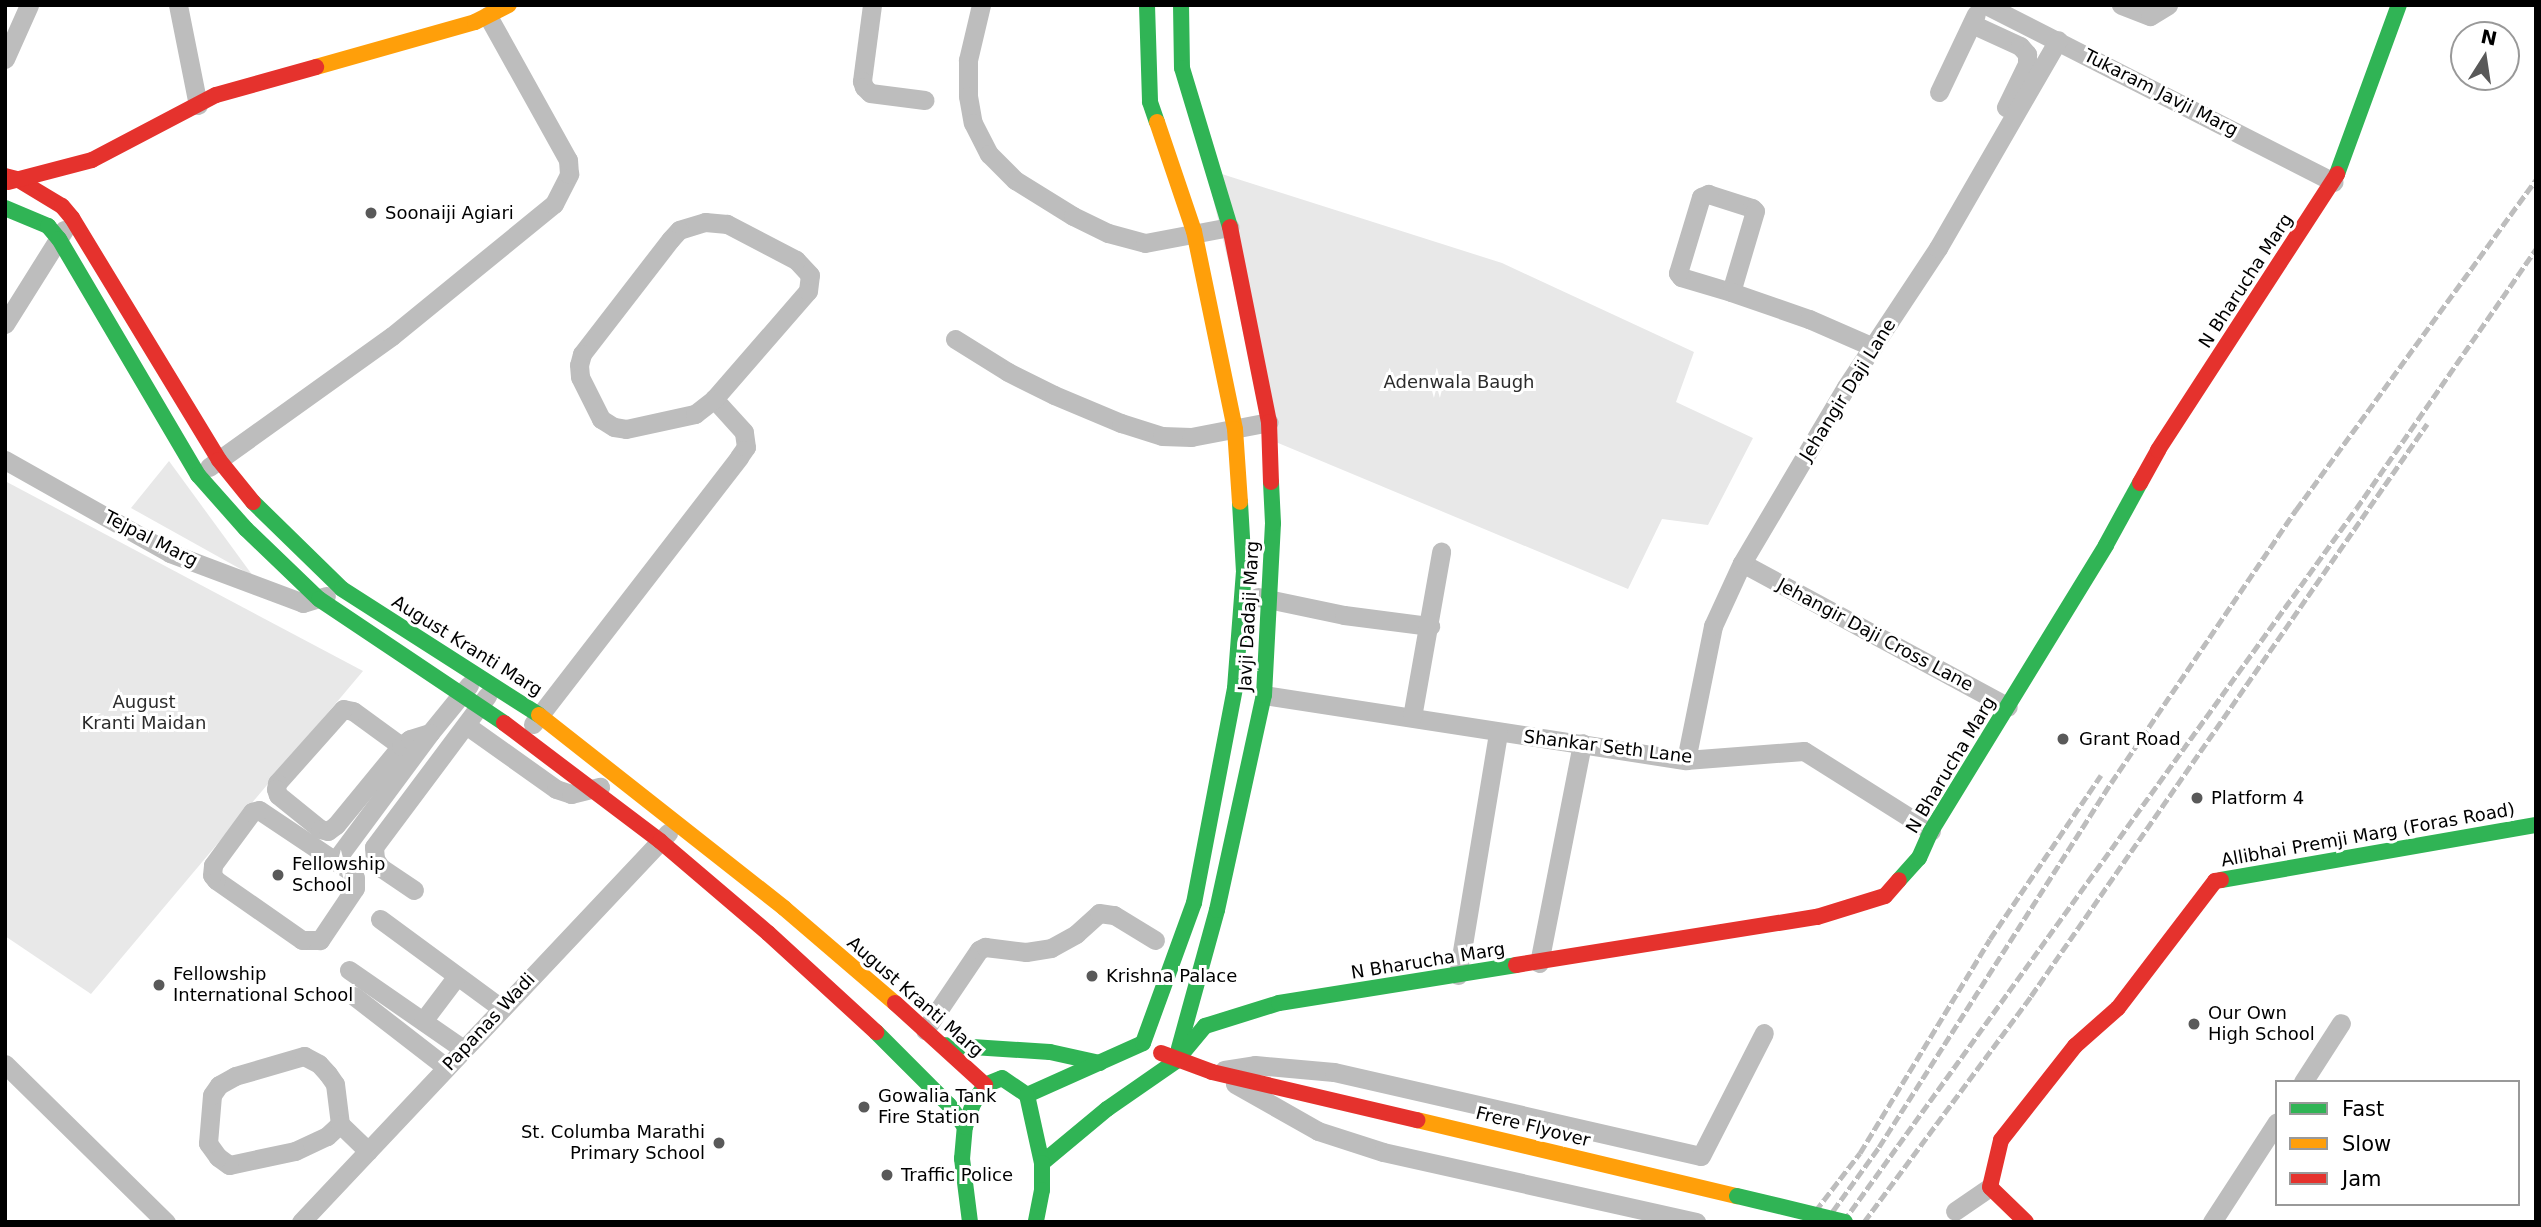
<!DOCTYPE html>
<style>
body{margin:0}
#map{position:relative;width:2541px;height:1227px;overflow:hidden;background:#fff;font-family:"DejaVu Sans",sans-serif}
div>[style]{position:absolute}
[style*='--x']{left:calc(var(--x)*1px);top:calc(var(--y)*1px);width:calc(var(--w)*1px);rotate:calc(var(--a)*1deg)}
.green>*{inset:0;background:#e8e8e8}
.street>*{height:19px;margin:-9.5px;padding:0 9.5px;transform-origin:9.5px;border-radius:9.5px;background:#bdbdbd}
.fast>*{height:16px;margin:-8px;padding:0 8px;transform-origin:8px;border-radius:8px;background:#30b455}
.slow>*{height:16px;margin:-8px;padding:0 8px;transform-origin:8px;border-radius:8px;background:#ff9f0a}
.jam>*{height:16px;margin:-8px;padding:0 8px;transform-origin:8px;border-radius:8px;background:#e5322d}
.rail>*{height:5px;margin-top:-2.5px;transform-origin:0;background:repeating-linear-gradient(90deg,#bdbdbd 0 10px,transparent 0 13.5px)}
.fast-bridge>*{height:16px;margin:-8px;padding:0 8px;transform-origin:8px;border-radius:8px;background:#30b455}
.dots>*{width:19px;height:19px;translate:-50% -50%;box-sizing:border-box;border:4px solid #fff;border-radius:50%}
span{translate:-50% -50%;white-space:nowrap;text-align:center;line-height:1.15;-webkit-text-stroke:6px #fff;paint-order:stroke}
.street-label{font-size:18px;color:#000}
.poi-label{font-size:18px;color:#000}
.left{translate:0 -50%;text-align:left}
.right{translate:-100% -50%;text-align:right}
.park-label{font-size:18px;color:#2c2c2c}
.frame{position:absolute;inset:0;border:7px solid #000;pointer-events:none}
.legend{position:absolute;left:2275px;top:1080px;width:245px;height:126px;box-sizing:border-box;background:#fff;border:2px solid #999;margin:0;padding:9px 12px;list-style:none;font-size:21px;color:#000}
.legend li{display:flex;align-items:center;gap:14px;height:35px}
.legend b{width:35px;border:2px solid #999}
.north{position:absolute;left:2450px;top:21px;width:70px;height:70px;box-sizing:border-box;background:#fff;border:2px solid #999;border-radius:50%;rotate:12deg;font-size:19px;font-weight:700;line-height:28px;text-align:center;color:#000}
.north::after{content:'';display:block;margin:auto;width:24px;height:32px;background:#595959;clip-path:polygon(50% 0,100% 100%,50% 72%,0 100%)}
</style>
<div id="map">
<div class="green">
<i style="clip-path:polygon(1206px 169px,1502px 263px,1694px 352px,1676px 402px,1753px 438px,1708px 525px,1662px 519px,1628px 589px,1271px 440px)"></i>
<i style="clip-path:polygon(169px 461px,253px 576px,131px 508px)"></i>
<i style="clip-path:polygon(5px 481px,363px 671px,91px 994px,5px 936px)"></i>
</div>
<div class="street">
<i style="--x:178;--y:5;--w:102;--a:78.7"></i>
<i style="--x:872;--y:5;--w:77;--a:97.5"></i>
<i style="--x:862;--y:81;--w:6;--a:72"></i>
<i style="--x:864;--y:87;--w:8;--a:45"></i>
<i style="--x:870;--y:93;--w:55;--a:7.3"></i>
<i style="--x:981;--y:5;--w:57;--a:103.3"></i>
<i style="--x:968;--y:60;--w:36;--a:90"></i>
<i style="--x:968;--y:96;--w:27;--a:80"></i>
<i style="--x:973;--y:123;--w:35;--a:63"></i>
<i style="--x:989;--y:154;--w:37;--a:45"></i>
<i style="--x:1015;--y:180;--w:68;--a:31.8"></i>
<i style="--x:1073;--y:216;--w:39;--a:26"></i>
<i style="--x:1108;--y:233;--w:38;--a:15"></i>
<i style="--x:1145;--y:243;--w:86;--a:-10.7"></i>
<i style="--x:1986;--y:5;--w:390;--a:27"></i>
<i style="--x:2121;--y:5;--w:31;--a:21"></i>
<i style="--x:2150;--y:16;--w:21;--a:-31"></i>
<i style="--x:1972;--y:24;--w:53;--a:24.6"></i>
<i style="--x:2020;--y:46;--w:11;--a:49"></i>
<i style="--x:2027;--y:54;--w:10;--a:90"></i>
<i style="--x:2027;--y:64;--w:48;--a:116"></i>
<i style="--x:5;--y:59;--w:59;--a:-66"></i>
<i style="--x:1939;--y:92;--w:86;--a:-64.6"></i>
<i style="--x:1708;--y:194;--w:46;--a:17.7"></i>
<i style="--x:1752;--y:208;--w:4;--a:45"></i>
<i style="--x:1755;--y:211;--w:84;--a:106.5"></i>
<i style="--x:1731;--y:292;--w:52;--a:-163.3"></i>
<i style="--x:1681;--y:277;--w:5;--a:-127"></i>
<i style="--x:1678;--y:273;--w:79;--a:-73.2"></i>
<i style="--x:1701;--y:197;--w:8;--a:-23"></i>
<i style="--x:1731;--y:292;--w:83;--a:19.1"></i>
<i style="--x:1809;--y:319;--w:70;--a:23.6"></i>
<i style="--x:5;--y:324;--w:111;--a:-57.9"></i>
<i style="--x:955;--y:339;--w:62;--a:31.9"></i>
<i style="--x:1008;--y:372;--w:51;--a:26.6"></i>
<i style="--x:1054;--y:395;--w:73;--a:22.7"></i>
<i style="--x:1121;--y:423;--w:43;--a:17.6"></i>
<i style="--x:1162;--y:436;--w:29;--a:2"></i>
<i style="--x:1191;--y:437;--w:79;--a:-10.9"></i>
<i style="--x:5;--y:460;--w:189;--a:29.4"></i>
<i style="--x:170;--y:553;--w:142;--a:20.6"></i>
<i style="--x:303;--y:603;--w:24;--a:-17"></i>
<i style="--x:209;--y:467;--w:225;--a:-35.6"></i>
<i style="--x:392;--y:336;--w:209;--a:-39.2"></i>
<i style="--x:554;--y:204;--w:34;--a:-63"></i>
<i style="--x:569;--y:174;--w:14;--a:-94"></i>
<i style="--x:568;--y:160;--w:165;--a:-119.1"></i>
<i style="--x:1742;--y:563;--w:302;--a:28.4"></i>
<i style="--x:1258;--y:597;--w:88;--a:11.8"></i>
<i style="--x:1344;--y:615;--w:87;--a:7.3"></i>
<i style="--x:1264;--y:695;--w:427;--a:8.8"></i>
<i style="--x:1686;--y:760;--w:118;--a:-4.4"></i>
<i style="--x:1804;--y:751;--w:150;--a:32.2"></i>
<i style="--x:1412;--y:717;--w:168;--a:-80"></i>
<i style="--x:533;--y:724;--w:337;--a:-52.3"></i>
<i style="--x:739;--y:457;--w:12;--a:-55"></i>
<i style="--x:746;--y:447;--w:15;--a:-98"></i>
<i style="--x:744;--y:432;--w:45;--a:-132.3"></i>
<i style="--x:714;--y:399;--w:143;--a:-49"></i>
<i style="--x:808;--y:291;--w:16;--a:-83"></i>
<i style="--x:810;--y:275;--w:21;--a:-133"></i>
<i style="--x:796;--y:260;--w:78;--a:-152.4"></i>
<i style="--x:727;--y:224;--w:22;--a:-175"></i>
<i style="--x:705;--y:222;--w:27;--a:163"></i>
<i style="--x:679;--y:230;--w:13;--a:132"></i>
<i style="--x:670;--y:240;--w:144;--a:127.7"></i>
<i style="--x:582;--y:354;--w:11;--a:105"></i>
<i style="--x:579;--y:365;--w:12;--a:85"></i>
<i style="--x:580;--y:377;--w:47;--a:63.4"></i>
<i style="--x:601;--y:419;--w:15;--a:32"></i>
<i style="--x:614;--y:427;--w:12;--a:9"></i>
<i style="--x:626;--y:429;--w:71;--a:-12.3"></i>
<i style="--x:695;--y:414;--w:24;--a:-38"></i>
<i style="--x:466;--y:725;--w:110;--a:35.4"></i>
<i style="--x:556;--y:789;--w:16;--a:18"></i>
<i style="--x:571;--y:794;--w:30;--a:-14"></i>
<i style="--x:401;--y:746;--w:59;--a:-143.9"></i>
<i style="--x:353;--y:711;--w:10;--a:-169"></i>
<i style="--x:343;--y:709;--w:99;--a:131.7"></i>
<i style="--x:277;--y:783;--w:6;--a:99"></i>
<i style="--x:276;--y:789;--w:6;--a:72"></i>
<i style="--x:278;--y:795;--w:54;--a:39"></i>
<i style="--x:320;--y:829;--w:8;--a:14"></i>
<i style="--x:328;--y:831;--w:10;--a:-37"></i>
<i style="--x:336;--y:825;--w:102;--a:-50.6"></i>
<i style="--x:401;--y:746;--w:11;--a:-38"></i>
<i style="--x:410;--y:739;--w:21;--a:-17"></i>
<i style="--x:430;--y:733;--w:62;--a:-50.9"></i>
<i style="--x:1686;--y:760;--w:137;--a:-78.6"></i>
<i style="--x:1713;--y:626;--w:69;--a:-65.3"></i>
<i style="--x:1742;--y:563;--w:204;--a:-59.4"></i>
<i style="--x:1846;--y:387;--w:167;--a:-56.5"></i>
<i style="--x:1938;--y:248;--w:240;--a:-60"></i>
<i style="--x:259;--y:810;--w:113;--a:33.8"></i>
<i style="--x:353;--y:873;--w:5;--a:68"></i>
<i style="--x:355;--y:878;--w:10;--a:90"></i>
<i style="--x:355;--y:888;--w:63;--a:123.9"></i>
<i style="--x:320;--y:940;--w:18;--a:180"></i>
<i style="--x:302;--y:940;--w:105;--a:-145.1"></i>
<i style="--x:216;--y:880;--w:6;--a:-129"></i>
<i style="--x:212;--y:875;--w:10;--a:-84"></i>
<i style="--x:213;--y:865;--w:66;--a:-53.7"></i>
<i style="--x:252;--y:812;--w:7;--a:-16"></i>
<i style="--x:335;--y:861;--w:159;--a:-53.4"></i>
<i style="--x:414;--y:890;--w:40;--a:-146"></i>
<i style="--x:381;--y:868;--w:11;--a:-124"></i>
<i style="--x:375;--y:859;--w:12;--a:-95"></i>
<i style="--x:374;--y:847;--w:189;--a:-53.2"></i>
<i style="--x:380;--y:919;--w:150;--a:36.3"></i>
<i style="--x:1539;--y:963;--w:224;--a:-78.9"></i>
<i style="--x:349;--y:970;--w:139;--a:34.7"></i>
<i style="--x:1458;--y:975;--w:245;--a:-80.6"></i>
<i style="--x:354;--y:996;--w:116;--a:37.7"></i>
<i style="--x:423;--y:1021;--w:56;--a:-52.9"></i>
<i style="--x:925;--y:1030;--w:97;--a:-56"></i>
<i style="--x:979;--y:950;--w:7;--a:-27"></i>
<i style="--x:985;--y:947;--w:41;--a:7"></i>
<i style="--x:1026;--y:952;--w:25;--a:-9"></i>
<i style="--x:1051;--y:948;--w:29;--a:-29"></i>
<i style="--x:1076;--y:934;--w:31;--a:-42"></i>
<i style="--x:1099;--y:913;--w:15;--a:8"></i>
<i style="--x:1114;--y:915;--w:48;--a:31.4"></i>
<i style="--x:5;--y:1064;--w:226;--a:44.5"></i>
<i style="--x:1224;--y:1070;--w:31;--a:-9"></i>
<i style="--x:1255;--y:1065;--w:79;--a:5.1"></i>
<i style="--x:1334;--y:1072;--w:376;--a:12.9"></i>
<i style="--x:1701;--y:1156;--w:138;--a:-62.9"></i>
<i style="--x:2303;--y:1082;--w:70;--a:-57.2"></i>
<i style="--x:1235;--y:1084;--w:95;--a:29.5"></i>
<i style="--x:1318;--y:1131;--w:68;--a:17.9"></i>
<i style="--x:1383;--y:1152;--w:321;--a:12.6"></i>
<i style="--x:340;--y:1124;--w:18;--a:137"></i>
<i style="--x:327;--y:1136;--w:35;--a:155"></i>
<i style="--x:295;--y:1151;--w:67;--a:168"></i>
<i style="--x:229;--y:1165;--w:14;--a:-144"></i>
<i style="--x:218;--y:1157;--w:17;--a:-126"></i>
<i style="--x:208;--y:1143;--w:48;--a:-85.2"></i>
<i style="--x:212;--y:1095;--w:12;--a:-55"></i>
<i style="--x:219;--y:1085;--w:18;--a:-29"></i>
<i style="--x:235;--y:1076;--w:72;--a:-16.2"></i>
<i style="--x:304;--y:1056;--w:17;--a:28"></i>
<i style="--x:319;--y:1064;--w:13;--a:48"></i>
<i style="--x:328;--y:1074;--w:12;--a:55"></i>
<i style="--x:335;--y:1084;--w:40;--a:82.9"></i>
<i style="--x:340;--y:1124;--w:39;--a:44"></i>
<i style="--x:1955;--y:1211;--w:42;--a:-34.4"></i>
<i style="--x:301;--y:1222;--w:535;--a:-46.67"></i>
<i style="--x:2212;--y:1222;--w:119;--a:-57"></i>
</div>
<div class="fast">
<i style="--x:1147;--y:5;--w:97;--a:88.2"></i>
<i style="--x:1150;--y:102;--w:21;--a:71"></i>
<i style="--x:1181;--y:5;--w:63;--a:89.1"></i>
<i style="--x:1182;--y:68;--w:166;--a:73.2"></i>
<i style="--x:2337;--y:174;--w:180;--a:-69.9"></i>
<i style="--x:5;--y:208;--w:47;--a:22.7"></i>
<i style="--x:48;--y:226;--w:17;--a:50"></i>
<i style="--x:59;--y:239;--w:274;--a:59.5"></i>
<i style="--x:198;--y:475;--w:72;--a:48.4"></i>
<i style="--x:246;--y:529;--w:101;--a:43.8"></i>
<i style="--x:319;--y:599;--w:223;--a:33.8"></i>
<i style="--x:253;--y:502;--w:124;--a:44.3"></i>
<i style="--x:342;--y:589;--w:234;--a:32.6"></i>
<i style="--x:1899;--y:880;--w:30;--a:-48"></i>
<i style="--x:1919;--y:858;--w:30;--a:-66"></i>
<i style="--x:1931;--y:831;--w:335;--a:-58.5"></i>
<i style="--x:2106;--y:545;--w:71;--a:-61.3"></i>
<i style="--x:2221;--y:880;--w:320;--a:-9.9"></i>
<i style="--x:876;--y:1032;--w:103;--a:45"></i>
<i style="--x:949;--y:1105;--w:27;--a:54"></i>
<i style="--x:942;--y:1045;--w:108;--a:3.7"></i>
<i style="--x:1050;--y:1052;--w:51;--a:12.4"></i>
<i style="--x:1179;--y:1048;--w:143;--a:-74.6"></i>
<i style="--x:1217;--y:910;--w:220;--a:-77.7"></i>
<i style="--x:1264;--y:695;--w:172;--a:-87"></i>
<i style="--x:1273;--y:523;--w:41;--a:-92.8"></i>
<i style="--x:1027;--y:1095;--w:127;--a:-24.1"></i>
<i style="--x:1143;--y:1043;--w:149;--a:-70"></i>
<i style="--x:1194;--y:903;--w:219;--a:-79.2"></i>
<i style="--x:1235;--y:688;--w:116;--a:-85.6"></i>
<i style="--x:1244;--y:572;--w:70;--a:-93.3"></i>
<i style="--x:1042;--y:1163;--w:85;--a:-39.7"></i>
<i style="--x:1107;--y:1109;--w:84;--a:-34.8"></i>
<i style="--x:1176;--y:1061;--w:45;--a:-50.4"></i>
<i style="--x:1205;--y:1026;--w:77;--a:-17.3"></i>
<i style="--x:1279;--y:1003;--w:240;--a:-9.1"></i>
<i style="--x:970;--y:1222;--w:64;--a:-97.2"></i>
<i style="--x:962;--y:1159;--w:32;--a:-85"></i>
<i style="--x:965;--y:1127;--w:24;--a:-71"></i>
<i style="--x:973;--y:1104;--w:22;--a:-58"></i>
<i style="--x:985;--y:1085;--w:18;--a:-22"></i>
<i style="--x:1002;--y:1078;--w:30;--a:34"></i>
<i style="--x:1027;--y:1095;--w:70;--a:77.6"></i>
<i style="--x:1042;--y:1163;--w:27;--a:90"></i>
<i style="--x:1042;--y:1190;--w:33;--a:101"></i>
</div>
<div class="slow">
<i style="--x:316;--y:67;--w:165;--a:-15.8"></i>
<i style="--x:475;--y:22;--w:38;--a:-27"></i>
<i style="--x:1157;--y:122;--w:115;--a:71.3"></i>
<i style="--x:1194;--y:231;--w:202;--a:78.3"></i>
<i style="--x:1235;--y:429;--w:73;--a:86.1"></i>
<i style="--x:539;--y:715;--w:312;--a:38.2"></i>
<i style="--x:784;--y:908;--w:146;--a:40.6"></i>
<i style="--x:1417;--y:1120;--w:329;--a:13.4"></i>
</div>
<div class="jam">
<i style="--x:5;--y:176;--w:12;--a:14"></i>
<i style="--x:17;--y:179;--w:52;--a:31"></i>
<i style="--x:62;--y:206;--w:16;--a:50"></i>
<i style="--x:72;--y:218;--w:283;--a:58.7"></i>
<i style="--x:219;--y:460;--w:54;--a:51"></i>
<i style="--x:8;--y:182;--w:87;--a:-14.7"></i>
<i style="--x:92;--y:160;--w:140;--a:-27.7"></i>
<i style="--x:216;--y:95;--w:104;--a:-15.6"></i>
<i style="--x:1230;--y:227;--w:199;--a:78.7"></i>
<i style="--x:1269;--y:422;--w:60;--a:88.1"></i>
<i style="--x:2140;--y:483;--w:38;--a:-61"></i>
<i style="--x:2158;--y:450;--w:329;--a:-57"></i>
<i style="--x:504;--y:723;--w:196;--a:37.1"></i>
<i style="--x:660;--y:841;--w:142;--a:40.4"></i>
<i style="--x:768;--y:933;--w:147;--a:42.5"></i>
<i style="--x:1516;--y:965;--w:305;--a:-9.1"></i>
<i style="--x:1817;--y:917;--w:71;--a:-17.2"></i>
<i style="--x:1885;--y:896;--w:21;--a:-49"></i>
<i style="--x:895;--y:1003;--w:122;--a:42.3"></i>
<i style="--x:1161;--y:1053;--w:54;--a:20.4"></i>
<i style="--x:1212;--y:1072;--w:211;--a:13.2"></i>
<i style="--x:2026;--y:1222;--w:50;--a:-135.8"></i>
<i style="--x:1990;--y:1187;--w:48;--a:-76.8"></i>
<i style="--x:2001;--y:1140;--w:120;--a:-51.8"></i>
<i style="--x:2075;--y:1046;--w:57;--a:-41.5"></i>
<i style="--x:2118;--y:1008;--w:160;--a:-52.6"></i>
<i style="--x:2215;--y:881;--w:6;--a:-9"></i>
</div>
<div class="rail">
<i style="--x:1807;--y:1222;--w:87;--a:-52.5"></i>
<i style="--x:1860;--y:1153;--w:250;--a:-58.7"></i>
<i style="--x:1990;--y:939;--w:198;--a:-55.9"></i>
<i style="--x:1825;--y:1222;--w:92;--a:-54.2"></i>
<i style="--x:1879;--y:1147;--w:432;--a:-57.5"></i>
<i style="--x:2111;--y:783;--w:330;--a:-55.9"></i>
<i style="--x:2296;--y:510;--w:408;--a:-54"></i>
<i style="--x:1843;--y:1222;--w:878;--a:-54.27"></i>
<i style="--x:2356;--y:509;--w:316;--a:-55.3"></i>
<i style="--x:1864;--y:1222;--w:281;--a:-53.5"></i>
<i style="--x:2031;--y:996;--w:696;--a:-55.3"></i>
</div>
<div class="fast-bridge">
<i style="--x:1737;--y:1196;--w:111;--a:13.5"></i>
</div>
<div class="dots">
<i style="left:371px;top:213px;background:#595959"></i>
<i style="left:2063px;top:739px;background:#595959"></i>
<i style="left:2197px;top:798px;background:#595959"></i>
<i style="left:278px;top:875px;background:#595959"></i>
<i style="left:1092px;top:976px;background:#595959"></i>
<i style="left:159px;top:985px;background:#595959"></i>
<i style="left:2194px;top:1024px;background:#595959"></i>
<i style="left:864px;top:1107px;background:#595959"></i>
<i style="left:719px;top:1143px;background:#595959"></i>
<i style="left:887px;top:1175px;background:#595959"></i>
</div>
<div class="street-label">
<span style="left:2161px;top:93px;rotate:27deg">Tukaram Javji Marg</span>
<span style="left:2246px;top:281px;rotate:-57deg">N Bharucha Marg</span>
<span style="left:1848px;top:390px;rotate:-58deg">Jehangir Daji Lane</span>
<span style="left:151px;top:539px;rotate:27deg">Tejpal Marg</span>
<span style="left:1249px;top:616px;rotate:-87deg">Javji Dadaji Marg</span>
<span style="left:1875px;top:635px;rotate:28deg">Jehangir Daji Cross Lane</span>
<span style="left:467px;top:646px;rotate:32deg">August Kranti Marg</span>
<span style="left:1608px;top:747px;rotate:7deg">Shankar Seth Lane</span>
<span style="left:1951px;top:765px;rotate:-59deg">N Bharucha Marg</span>
<span style="left:2368px;top:835px;rotate:-10deg">Allibhai Premji Marg (Foras Road)</span>
<span style="left:1428px;top:961px;rotate:-9deg">N Bharucha Marg</span>
<span style="left:915px;top:997px;rotate:41deg">August Kranti Marg</span>
<span style="left:489px;top:1022px;rotate:-47deg">Papanas Wadi</span>
<span style="left:1533px;top:1127px;rotate:14deg">Frere Flyover</span>
</div>
<div class="poi-label">
<span class="left" style="left:385px;top:213px">Soonaiji Agiari</span>
<span class="left" style="left:2079px;top:739px">Grant Road</span>
<span class="left" style="left:2211px;top:798px">Platform 4</span>
<span class="left" style="left:292px;top:875px">Fellowship<br>School</span>
<span class="left" style="left:173px;top:985px">Fellowship<br>International School</span>
<span class="left" style="left:1106px;top:976px">Krishna Palace</span>
<span class="left" style="left:2208px;top:1024px">Our Own<br>High School</span>
<span class="left" style="left:878px;top:1107px">Gowalia Tank<br>Fire Station</span>
<span class="right" style="left:705px;top:1143px">St. Columba Marathi<br>Primary School</span>
<span class="left" style="left:901px;top:1175px">Traffic Police</span>
</div>
<div class="park-label">
<span style="left:1459px;top:382px">Adenwala Baugh</span>
<span style="left:144px;top:713px">August<br>Kranti Maidan</span>
</div>
<div class="frame"></div>
<ul class="legend">
<li><b style="height:9px;background:#30b455"></b>Fast</li>
<li><b style="height:9px;background:#ff9f0a"></b>Slow</li>
<li><b style="height:9px;background:#e5322d"></b>Jam</li>
</ul>
<div class="north">N</div>
</div>
